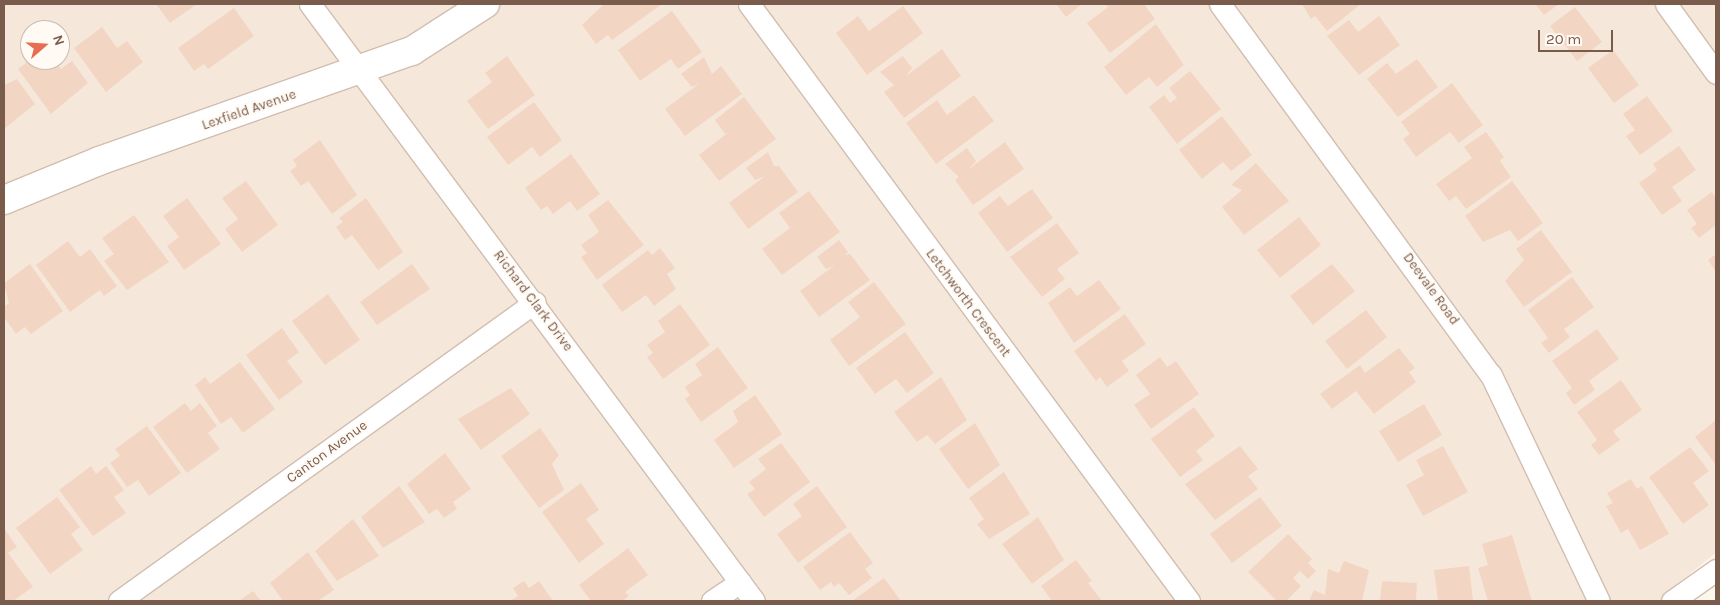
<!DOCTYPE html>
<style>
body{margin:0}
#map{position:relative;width:1720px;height:605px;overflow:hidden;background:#fdf6ec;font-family:Karla,sans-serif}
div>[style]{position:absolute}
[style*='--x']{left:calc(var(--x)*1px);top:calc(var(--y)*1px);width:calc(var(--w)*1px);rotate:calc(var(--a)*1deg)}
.residential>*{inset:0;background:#f5e8da}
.building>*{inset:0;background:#f3d5c3}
.roads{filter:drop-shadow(1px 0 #d1beb0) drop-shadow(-1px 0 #d1beb0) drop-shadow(0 1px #d1beb0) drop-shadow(0 -1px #d1beb0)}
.minor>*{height:21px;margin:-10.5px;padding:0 10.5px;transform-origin:10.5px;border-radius:10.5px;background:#fff}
.tertiary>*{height:28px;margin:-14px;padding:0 14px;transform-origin:14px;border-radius:14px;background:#fff}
span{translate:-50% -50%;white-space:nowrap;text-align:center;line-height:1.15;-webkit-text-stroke:4px #fffaf3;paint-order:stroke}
.street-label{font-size:14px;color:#7a5c4d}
.frame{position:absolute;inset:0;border:5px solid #7a5c4d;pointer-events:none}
.north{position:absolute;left:20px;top:20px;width:50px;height:50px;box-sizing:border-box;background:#fffaf3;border:1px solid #cabbb1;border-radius:50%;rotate:71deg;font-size:14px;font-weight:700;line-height:20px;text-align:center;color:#7a5c4d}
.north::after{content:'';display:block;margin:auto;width:18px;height:22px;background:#e76f51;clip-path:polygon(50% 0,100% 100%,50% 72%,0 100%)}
.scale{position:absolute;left:1538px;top:30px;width:75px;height:22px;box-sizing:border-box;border:2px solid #7a5c4d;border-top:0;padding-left:6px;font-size:15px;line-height:18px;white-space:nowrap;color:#7a5c4d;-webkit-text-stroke:4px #fffaf3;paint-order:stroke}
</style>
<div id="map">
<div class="residential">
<i style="clip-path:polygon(evenodd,4px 4px,1716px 4px,1716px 553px,1664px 594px,1668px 601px,4px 601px,4px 4px,30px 30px,60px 30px,60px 60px,30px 60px,30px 30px)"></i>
</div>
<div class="building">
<i style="clip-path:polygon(156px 4px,197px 4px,170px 23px)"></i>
<i style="clip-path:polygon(604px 4px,662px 4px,612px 40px,608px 35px,596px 44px,582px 25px)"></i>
<i style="clip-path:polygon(1056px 4px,1082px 4px,1066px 17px)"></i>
<i style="clip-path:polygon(1105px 4px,1144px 4px,1155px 19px,1110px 53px,1087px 23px,1108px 7px)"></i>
<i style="clip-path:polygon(1302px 4px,1361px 4px,1327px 31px,1315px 16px,1311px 19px)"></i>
<i style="clip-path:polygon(1535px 4px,1559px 4px,1544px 15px)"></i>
<i style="clip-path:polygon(903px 6px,923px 33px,867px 75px,836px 33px,858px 16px,869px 31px)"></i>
<i style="clip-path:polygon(1575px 7px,1602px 42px,1577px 61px,1550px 26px)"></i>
<i style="clip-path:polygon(234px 8px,254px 36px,208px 69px,204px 64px,194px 71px,178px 48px)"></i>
<i style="clip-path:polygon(672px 11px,702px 52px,678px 69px,671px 59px,640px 81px,618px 50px)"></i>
<i style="clip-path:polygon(1379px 16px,1400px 45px,1359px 75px,1327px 36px,1349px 20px,1358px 32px)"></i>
<i style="clip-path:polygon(1156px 24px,1184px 65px,1157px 87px,1149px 77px,1126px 95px,1104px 67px)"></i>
<i style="clip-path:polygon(102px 27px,117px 48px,127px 41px,143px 62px,106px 92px,74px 48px)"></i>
<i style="clip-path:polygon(942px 49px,961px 76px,904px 118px,884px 92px,894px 85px,880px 72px,903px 56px,912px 68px,906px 76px)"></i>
<i style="clip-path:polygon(1613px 50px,1639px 85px,1614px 103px,1588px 68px)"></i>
<i style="clip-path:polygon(507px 56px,535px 95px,488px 129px,467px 101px,492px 82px,485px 73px)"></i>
<i style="clip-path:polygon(704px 57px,712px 74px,721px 66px,742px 94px,685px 136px,665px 109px,700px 83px,692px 87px,681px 74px)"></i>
<i style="clip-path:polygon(1417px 59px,1438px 87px,1398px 117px,1367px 79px,1387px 63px,1396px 74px)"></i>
<i style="clip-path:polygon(30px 60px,55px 60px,61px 69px,72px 61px,88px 83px,51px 114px,18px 69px)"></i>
<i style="clip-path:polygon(1190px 71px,1221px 109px,1177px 144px,1149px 107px,1164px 95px,1170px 103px,1177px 98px,1169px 88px)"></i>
<i style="clip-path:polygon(17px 79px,35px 104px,4px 129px,4px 85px)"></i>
<i style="clip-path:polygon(1452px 83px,1483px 125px,1459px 143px,1450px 132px,1416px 157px,1403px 139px,1410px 134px,1401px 122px)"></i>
<i style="clip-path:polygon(974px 95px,994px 121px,936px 164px,906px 123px,937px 100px,947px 115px)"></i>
<i style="clip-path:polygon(1647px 96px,1673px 131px,1640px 155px,1626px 136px,1635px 130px,1623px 114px)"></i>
<i style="clip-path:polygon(744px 97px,776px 139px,719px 181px,699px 155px,729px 132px,725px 134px,715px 120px)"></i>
<i style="clip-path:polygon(534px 102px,562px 140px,540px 157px,532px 147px,508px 165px,487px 137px)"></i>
<i style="clip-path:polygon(1222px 116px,1252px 155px,1231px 171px,1223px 162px,1202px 179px,1179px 150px)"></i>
<i style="clip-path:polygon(1486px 132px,1504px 157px,1500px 161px,1511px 177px,1466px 209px,1456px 196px,1449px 201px,1436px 184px,1472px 158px,1464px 147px)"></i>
<i style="clip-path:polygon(320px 140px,357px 195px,332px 214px,308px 181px,301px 186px,290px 171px,297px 166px,293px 160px)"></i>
<i style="clip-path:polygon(1005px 142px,1024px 169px,973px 205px,955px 180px,959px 177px,945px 164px,967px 148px,976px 161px,969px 169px)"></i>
<i style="clip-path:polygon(1679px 146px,1696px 170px,1672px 187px,1682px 201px,1662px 215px,1639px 183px,1657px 170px,1653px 164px)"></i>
<i style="clip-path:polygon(768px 152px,774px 166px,779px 166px,798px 192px,748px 229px,729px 203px,765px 176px,755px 180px,746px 168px)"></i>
<i style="clip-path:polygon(571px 154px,600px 194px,577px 211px,570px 201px,553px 214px,547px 206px,541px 210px,525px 188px)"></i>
<i style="clip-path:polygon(1256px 163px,1289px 201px,1244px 235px,1222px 207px,1242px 190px,1231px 185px)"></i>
<i style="clip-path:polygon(246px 181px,278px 225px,242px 252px,225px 229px,238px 219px,222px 198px)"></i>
<i style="clip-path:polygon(1512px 181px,1543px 223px,1518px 241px,1510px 230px,1483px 242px,1465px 216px)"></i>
<i style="clip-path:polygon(1032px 189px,1053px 218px,1007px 252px,978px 213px,1000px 196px,1008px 206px)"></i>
<i style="clip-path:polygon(809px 191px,840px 232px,782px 275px,762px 249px,790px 228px,779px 213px)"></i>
<i style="clip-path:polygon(1712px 192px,1716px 198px,1716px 225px,1699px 238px,1691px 228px,1697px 224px,1687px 210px)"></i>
<i style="clip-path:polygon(187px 198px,221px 244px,184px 270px,167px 246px,179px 237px,163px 216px)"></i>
<i style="clip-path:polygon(366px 198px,403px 252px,378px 270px,352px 235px,345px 240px,336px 227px,343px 222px,339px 218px)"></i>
<i style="clip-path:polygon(608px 200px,644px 245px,597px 280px,581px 257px,587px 253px,581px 245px,599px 232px,588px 215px)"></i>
<i style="clip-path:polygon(134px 215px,169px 262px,127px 290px,104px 261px,114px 254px,102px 238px)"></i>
<i style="clip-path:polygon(1299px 217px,1321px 245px,1280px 278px,1257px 250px)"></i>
<i style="clip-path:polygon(1057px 223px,1079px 253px,1057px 269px,1065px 279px,1042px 297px,1010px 257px)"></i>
<i style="clip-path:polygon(1541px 230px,1572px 272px,1524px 307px,1505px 281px,1524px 260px,1516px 249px)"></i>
<i style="clip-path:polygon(839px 240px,848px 252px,845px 255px,850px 254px,870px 280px,819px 317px,800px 291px,835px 265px,826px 269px,817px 257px)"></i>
<i style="clip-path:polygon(68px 241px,80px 257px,90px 249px,117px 286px,104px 296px,100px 290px,70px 312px,36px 265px)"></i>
<i style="clip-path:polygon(660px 248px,675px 268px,667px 274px,676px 289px,654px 306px,646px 295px,622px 312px,602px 285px,648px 250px,652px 255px)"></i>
<i style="clip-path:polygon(1716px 254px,1716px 272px,1708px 260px)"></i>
<i style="clip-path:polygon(30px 264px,63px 311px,31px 334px,25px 327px,16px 334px,4px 317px,4px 307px,9px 303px,4px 283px)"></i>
<i style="clip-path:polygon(412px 264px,430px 289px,377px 325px,360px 302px)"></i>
<i style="clip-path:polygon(1332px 264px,1355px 291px,1313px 325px,1290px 296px)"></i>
<i style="clip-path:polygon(1572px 277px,1594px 307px,1564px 329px,1570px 337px,1549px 353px,1541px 343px,1548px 338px,1528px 310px)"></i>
<i style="clip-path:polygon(1099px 280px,1121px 309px,1074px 343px,1048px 303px,1070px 287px,1077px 296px)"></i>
<i style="clip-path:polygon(874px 282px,906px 324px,849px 366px,830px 340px,860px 317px,848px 302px)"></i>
<i style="clip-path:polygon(328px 294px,360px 340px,325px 365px,292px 321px)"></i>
<i style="clip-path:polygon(680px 304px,710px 345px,663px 379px,647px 357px,653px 353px,647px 345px,665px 332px,658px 321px)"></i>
<i style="clip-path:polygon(1366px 310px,1387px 337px,1347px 369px,1325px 341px)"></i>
<i style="clip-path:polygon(1125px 314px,1146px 344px,1122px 361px,1129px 371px,1107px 387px,1100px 377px,1096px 381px,1074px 351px)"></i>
<i style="clip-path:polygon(282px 328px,299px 352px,287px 361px,303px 382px,279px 400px,246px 355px)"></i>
<i style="clip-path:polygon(1597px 329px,1619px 359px,1589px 381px,1595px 390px,1574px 405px,1566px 393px,1572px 388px,1552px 361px)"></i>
<i style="clip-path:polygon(905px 332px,934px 373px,907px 393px,896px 379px,875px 394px,856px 368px)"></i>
<i style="clip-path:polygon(718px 347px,748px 388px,701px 422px,685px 399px,690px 395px,685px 387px,702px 375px,695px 364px)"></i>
<i style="clip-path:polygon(1399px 348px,1415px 368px,1409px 372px,1416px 382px,1374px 414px,1356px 391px,1332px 409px,1320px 394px,1360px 365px,1365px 373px)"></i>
<i style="clip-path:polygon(1160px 357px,1167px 367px,1176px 361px,1199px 394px,1151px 429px,1134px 405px,1150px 394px,1136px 375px)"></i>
<i style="clip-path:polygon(240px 362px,275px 409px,243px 433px,231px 417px,221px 424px,195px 385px,205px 377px,210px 384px)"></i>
<i style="clip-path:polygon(941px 377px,967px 420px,935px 444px,927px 435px,917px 442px,894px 412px)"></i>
<i style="clip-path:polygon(1621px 380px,1642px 410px,1613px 431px,1620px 440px,1599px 455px,1591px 445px,1597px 440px,1577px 412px)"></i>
<i style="clip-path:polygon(511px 388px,530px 414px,481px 450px,458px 419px)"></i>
<i style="clip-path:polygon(755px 395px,782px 434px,734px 468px,714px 440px,738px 422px,733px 411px)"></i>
<i style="clip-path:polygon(185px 403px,191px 411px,200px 403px,217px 426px,208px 433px,220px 449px,187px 473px,153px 427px)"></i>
<i style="clip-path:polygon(1424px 404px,1442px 435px,1398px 462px,1379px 431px)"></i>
<i style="clip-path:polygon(1194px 407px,1215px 436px,1196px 451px,1203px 460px,1180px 477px,1151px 439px)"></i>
<i style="clip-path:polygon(1716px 420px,1716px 465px,1695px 437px)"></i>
<i style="clip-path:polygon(975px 423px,1000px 465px,968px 489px,939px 449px)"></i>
<i style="clip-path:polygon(147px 426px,181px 473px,149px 496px,138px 480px,127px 487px,110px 463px,120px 456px,115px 449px)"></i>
<i style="clip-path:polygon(540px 428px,559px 455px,552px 464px,564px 490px,539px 508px,501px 456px)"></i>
<i style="clip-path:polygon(781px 443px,810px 482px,764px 517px,747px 494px,755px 489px,749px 482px,766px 469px,758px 459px)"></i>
<i style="clip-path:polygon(1240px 446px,1258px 469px,1248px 476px,1258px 489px,1215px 520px,1185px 484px)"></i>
<i style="clip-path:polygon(1443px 446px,1468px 492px,1423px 516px,1406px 485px,1424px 475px,1416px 460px)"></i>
<i style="clip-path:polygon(1690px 447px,1709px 471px,1693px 483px,1709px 505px,1683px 524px,1649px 477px)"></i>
<i style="clip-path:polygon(445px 453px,471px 489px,453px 502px,457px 509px,444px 518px,437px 509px,429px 514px,407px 484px)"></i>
<i style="clip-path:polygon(91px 466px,96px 474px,106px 466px,124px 490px,114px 497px,126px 513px,93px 536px,59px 490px)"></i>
<i style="clip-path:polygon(1004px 472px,1030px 514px,989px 539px,977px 524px,984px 519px,969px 498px)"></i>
<i style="clip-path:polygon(1631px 479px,1637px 489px,1642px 486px,1669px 534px,1640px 550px,1628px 529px,1621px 533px,1606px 506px,1613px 503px,1607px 493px)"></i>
<i style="clip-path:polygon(581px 483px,599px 510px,586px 519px,604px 544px,579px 563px,542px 512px)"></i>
<i style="clip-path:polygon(399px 486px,425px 522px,383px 548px,361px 517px)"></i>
<i style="clip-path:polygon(817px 486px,847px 527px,798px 563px,777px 534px,802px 516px,793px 504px)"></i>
<i style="clip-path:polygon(57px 497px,80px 527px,71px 534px,83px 550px,50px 574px,16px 528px)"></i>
<i style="clip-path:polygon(1260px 497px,1282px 526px,1232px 563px,1210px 534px)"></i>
<i style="clip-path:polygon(1038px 517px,1064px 560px,1032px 584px,1002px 544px)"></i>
<i style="clip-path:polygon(353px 519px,379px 556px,337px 581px,315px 551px)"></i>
<i style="clip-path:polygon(4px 528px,17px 547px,8px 553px,33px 587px,13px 601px,4px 601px)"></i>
<i style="clip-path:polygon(850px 532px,873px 563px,865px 569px,872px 578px,849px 595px,839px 583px,834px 587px,831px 582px,820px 590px,803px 567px)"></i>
<i style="clip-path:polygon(1288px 534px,1312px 559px,1308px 563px,1316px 571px,1308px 579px,1300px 571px,1293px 578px,1301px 586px,1286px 601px,1277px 601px,1248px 572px)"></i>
<i style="clip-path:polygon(1512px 535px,1532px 601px,1488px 601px,1478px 568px,1488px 565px,1482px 544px)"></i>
<i style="clip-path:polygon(628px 548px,648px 575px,625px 592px,629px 596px,622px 601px,591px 601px,579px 585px)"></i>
<i style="clip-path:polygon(308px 552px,334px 590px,318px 601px,283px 601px,270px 583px)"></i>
<i style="clip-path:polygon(1076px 560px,1092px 581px,1088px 583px,1102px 601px,1052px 601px,1041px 586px)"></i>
<i style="clip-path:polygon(1344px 561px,1369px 570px,1362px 601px,1309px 601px,1314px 590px,1325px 595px,1328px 569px,1339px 573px)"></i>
<i style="clip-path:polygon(1469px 566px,1473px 601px,1438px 601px,1434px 570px)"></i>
<i style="clip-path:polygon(884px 578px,901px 601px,852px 601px)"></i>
<i style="clip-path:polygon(524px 581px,529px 588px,539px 581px,553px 601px,510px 601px,518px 596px,513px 588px)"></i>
<i style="clip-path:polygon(1382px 581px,1417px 583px,1416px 601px,1380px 601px)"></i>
<i style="clip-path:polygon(253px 591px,261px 601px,239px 601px)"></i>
</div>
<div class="roads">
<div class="minor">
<i style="--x:310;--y:4;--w:744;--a:53.36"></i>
<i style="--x:749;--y:4;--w:742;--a:53.61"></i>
<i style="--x:1220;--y:4;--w:459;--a:53.9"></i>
<i style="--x:1491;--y:375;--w:250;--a:64.5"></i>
<i style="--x:1666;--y:4;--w:85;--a:54.1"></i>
<i style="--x:119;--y:601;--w:512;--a:-35.71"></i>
<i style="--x:712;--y:601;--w:34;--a:-34"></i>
<i style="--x:1672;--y:601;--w:54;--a:-35.2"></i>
</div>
<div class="tertiary">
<i style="--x:4;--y:200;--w:103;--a:-22.3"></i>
<i style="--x:99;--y:161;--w:332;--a:-19.4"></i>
<i style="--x:412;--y:51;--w:87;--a:-32.8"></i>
</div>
</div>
<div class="street-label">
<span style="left:249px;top:110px;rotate:-19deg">Lexfield Avenue</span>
<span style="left:1431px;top:289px;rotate:54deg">Deevale Road</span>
<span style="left:533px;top:301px;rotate:53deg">Richard Clark Drive</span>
<span style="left:968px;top:303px;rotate:53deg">Letchworth Crescent</span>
<span style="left:327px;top:452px;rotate:-36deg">Canton Avenue</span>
</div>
<div class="frame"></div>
<div class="north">N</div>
<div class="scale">20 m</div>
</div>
